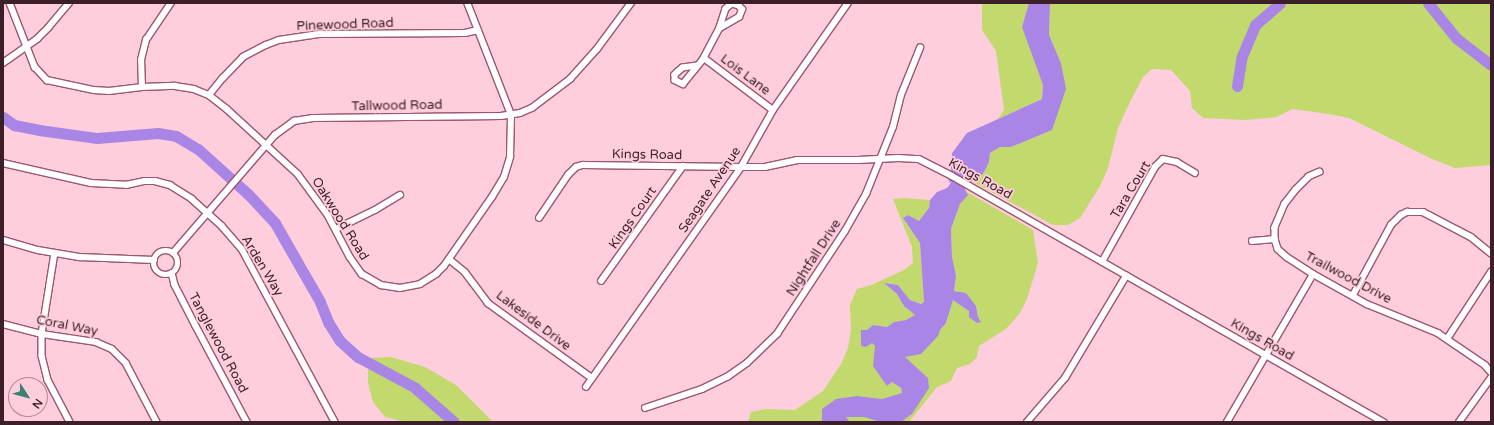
<!DOCTYPE html>
<style>
body{margin:0}
#map{position:relative;width:1494px;height:425px;overflow:hidden;background:#ffcedc;font-family:"Varela Round",sans-serif}
div>[style]{position:absolute}
[style*='--x']{left:calc(var(--x)*1px);top:calc(var(--y)*1px);width:calc(var(--w)*1px);rotate:calc(var(--a)*1deg)}
.green>*{inset:0;background:#c2d96e}
.water>*{inset:0;background:#a986e5}
.river>*{height:11px;margin:-5.5px;padding:0 5.5px;transform-origin:5.5px;border-radius:5.5px;background:#a986e5}
.roads{filter:drop-shadow(1px 0 #9c566d) drop-shadow(-1px 0 #9c566d) drop-shadow(0 1px #9c566d) drop-shadow(0 -1px #9c566d)}
.minor>*{height:5.5px;margin:-2.75px;padding:0 2.75px;transform-origin:2.75px;border-radius:2.75px;background:#fff}
.minor>.ring{margin:-2.75px;padding:0;box-sizing:content-box;background:none;border:5.5px solid #fff;border-radius:50%}
span{translate:-50% -50%;white-space:nowrap;text-align:center;line-height:1.15;-webkit-text-stroke:3.5px #ffcedc;paint-order:stroke}
.street-label{font-size:13px;color:#3d1f29}
.frame{position:absolute;inset:0;border:4px solid #3d1f29;pointer-events:none}
.north{position:absolute;left:8px;top:377px;width:40px;height:40px;box-sizing:border-box;background:#ffcedc;border:1px solid #b18894;border-radius:50%;rotate:126deg;font-size:11px;font-weight:700;line-height:16px;text-align:center;color:#3d1f29}
.north::after{content:'';display:block;margin:auto;width:14px;height:18px;background:#3d8174;clip-path:polygon(50% 0,100% 100%,50% 72%,0 100%)}
</style>
<div id="map">
<div class="green">
<i style="clip-path:polygon(982px 3px,1029px 3px,1023px 27px,1043px 85px,1042px 99px,998px 119px,1004px 110px,996px 51px,982px 30px)"></i>
<i style="clip-path:polygon(1050px 3px,1491px 3px,1491px 165px,1455px 168px,1430px 158px,1349px 118px,1328px 114px,1292px 109px,1277px 117px,1246px 120px,1203px 118px,1192px 108px,1190px 91px,1171px 70px,1152px 69px,1143px 77px,1130px 102px,1118px 128px,1108px 168px,1100px 186px,1080px 218px,1068px 225px,1053px 225px,973px 182px,983px 174px,989px 162px,990px 153px,1000px 147px,1011px 147px,1052px 130px,1061px 63px,1049px 35px)"></i>
<i style="clip-path:polygon(967px 192px,1033px 230px,1038px 263px,1027px 299px,1020px 313px,1006px 329px,979px 346px,977px 357px,970px 364px,957px 368px,951px 381px,937px 387px,909px 422px,901px 422px,912px 414px,928px 378px,904px 357px,940px 330px,946px 323px,953px 299px,969px 311px,969px 317px,978px 317px,976px 306px,954px 291px,956px 276px,952px 257px,951px 229px,960px 204px,967px 195px)"></i>
<i style="clip-path:polygon(905px 198px,930px 200px,929px 208px,919px 221px,908px 215px,904px 220px,920px 243px,924px 302px,922px 304px,910px 300px,898px 285px,885px 284px,897px 294px,904px 306px,915px 315px,906px 320px,894px 322px,887px 327px,873px 325px,867px 330px,861px 330px,875px 346px,887px 386px,892px 382px,901px 388px,902px 394px,882px 399px,857px 396px,822px 409px,822px 422px,748px 422px,751px 412px,765px 409px,795px 410px,823px 391px,841px 364px,848px 348px,851px 330px,850px 305px,857px 289px,871px 285px,904px 270px,913px 263px,912px 247px,893px 199px)"></i>
<i style="clip-path:polygon(391px 357px,425px 367px,456px 385px,493px 422px,407px 422px,385px 417px,373px 402px,368px 383px,368px 358px)"></i>
<i style="clip-path:polygon(845px 417px,865px 417px,881px 422px,850px 422px)"></i>
</div>
<div class="water">
<i style="clip-path:polygon(1029px 3px,1050px 3px,1049px 35px,1061px 63px,1066px 89px,1052px 130px,1011px 147px,1000px 147px,990px 153px,989px 162px,983px 174px,971px 182px,965px 181px,963px 185px,968px 195px,960px 204px,951px 229px,952px 257px,956px 276px,954px 291px,966px 293px,976px 306px,978px 317px,981px 322px,977px 323px,969px 317px,969px 311px,953px 300px,946px 323px,940px 330px,938px 336px,921px 354px,905px 357px,928px 378px,929px 388px,912px 414px,901px 422px,881px 422px,864px 417px,846px 417px,850px 422px,822px 422px,822px 409px,836px 399px,857px 396px,882px 399px,902px 393px,901px 388px,892px 382px,887px 386px,873px 366px,875px 346px,872px 343px,866px 347px,861px 346px,861px 330px,867px 330px,873px 325px,887px 327px,894px 322px,906px 320px,915px 315px,904px 306px,897px 294px,884px 283px,898px 285px,910px 300px,921px 304px,924px 302px,920px 243px,903px 218px,908px 215px,919px 221px,929px 208px,930px 200px,937px 192px,947px 188px,951px 183px,948px 180px,952px 179px,955px 175px,951px 170px,952px 153px,967px 133px,1042px 99px,1043px 85px,1022px 27px)"></i>
</div>
<div class="river">
<i style="--x:1428;--y:3;--w:45;--a:51.3"></i>
<i style="--x:1456;--y:38;--w:44;--a:37.6"></i>
<i style="--x:1237;--y:86;--w:30;--a:-81"></i>
<i style="--x:1242;--y:56;--w:34;--a:-67"></i>
<i style="--x:1255;--y:25;--w:33;--a:-41"></i>
<i style="--x:3;--y:117;--w:14;--a:36"></i>
<i style="--x:14;--y:125;--w:25;--a:11"></i>
<i style="--x:39;--y:130;--w:59;--a:7.9"></i>
<i style="--x:97;--y:138;--w:61;--a:-4.7"></i>
<i style="--x:158;--y:133;--w:18;--a:9"></i>
<i style="--x:176;--y:136;--w:26;--a:31"></i>
<i style="--x:198;--y:149;--w:67;--a:42"></i>
<i style="--x:248;--y:194;--w:40;--a:47"></i>
<i style="--x:275;--y:223;--w:56;--a:60.3"></i>
<i style="--x:303;--y:272;--w:34;--a:60"></i>
<i style="--x:320;--y:302;--w:22;--a:68"></i>
<i style="--x:328;--y:322;--w:22;--a:58"></i>
<i style="--x:340;--y:341;--w:24;--a:42"></i>
<i style="--x:358;--y:357;--w:64;--a:28.2"></i>
<i style="--x:414;--y:387;--w:53;--a:41.2"></i>
</div>
<div class="roads">
<div class="minor">
<i style="--x:10;--y:3;--w:69;--a:68.7"></i>
<i style="--x:35;--y:67;--w:18;--a:47"></i>
<i style="--x:47;--y:80;--w:48;--a:12"></i>
<i style="--x:94;--y:90;--w:15;--a:4"></i>
<i style="--x:109;--y:91;--w:33;--a:-7"></i>
<i style="--x:142;--y:87;--w:33;--a:-2"></i>
<i style="--x:175;--y:86;--w:19;--a:9"></i>
<i style="--x:194;--y:89;--w:16;--a:22"></i>
<i style="--x:209;--y:95;--w:23;--a:38"></i>
<i style="--x:227;--y:109;--w:96;--a:42.5"></i>
<i style="--x:298;--y:174;--w:51;--a:53.8"></i>
<i style="--x:328;--y:215;--w:47;--a:62.4"></i>
<i style="--x:350;--y:257;--w:21;--a:55"></i>
<i style="--x:362;--y:274;--w:22;--a:30"></i>
<i style="--x:381;--y:285;--w:19;--a:9"></i>
<i style="--x:400;--y:288;--w:20;--a:-11"></i>
<i style="--x:420;--y:284;--w:19;--a:-32"></i>
<i style="--x:436;--y:274;--w:11;--a:-45"></i>
<i style="--x:444;--y:266;--w:84;--a:-55.2"></i>
<i style="--x:492;--y:197;--w:23;--a:-59"></i>
<i style="--x:504;--y:177;--w:21;--a:-73"></i>
<i style="--x:510;--y:157;--w:42;--a:-88.6"></i>
<i style="--x:511;--y:115;--w:120;--a:-111.4"></i>
<i style="--x:720;--y:28;--w:22;--a:-30"></i>
<i style="--x:739;--y:17;--w:8;--a:-67"></i>
<i style="--x:742;--y:10;--w:5;--a:-127"></i>
<i style="--x:739;--y:6;--w:7;--a:-164"></i>
<i style="--x:732;--y:4;--w:8;--a:140"></i>
<i style="--x:726;--y:9;--w:20;--a:108"></i>
<i style="--x:720;--y:28;--w:34;--a:118"></i>
<i style="--x:704;--y:58;--w:86;--a:37"></i>
<i style="--x:3;--y:63;--w:42;--a:-35.2"></i>
<i style="--x:37;--y:39;--w:16;--a:-45"></i>
<i style="--x:48;--y:28;--w:33;--a:-50"></i>
<i style="--x:697;--y:66;--w:14;--a:172"></i>
<i style="--x:683;--y:68;--w:6;--a:141"></i>
<i style="--x:678;--y:72;--w:4;--a:135"></i>
<i style="--x:675;--y:75;--w:5;--a:90"></i>
<i style="--x:675;--y:80;--w:9;--a:27"></i>
<i style="--x:683;--y:84;--w:33;--a:-51"></i>
<i style="--x:142;--y:87;--w:27;--a:-92"></i>
<i style="--x:141;--y:60;--w:21;--a:-76"></i>
<i style="--x:146;--y:40;--w:45;--a:-56"></i>
<i style="--x:209;--y:95;--w:22;--a:-51"></i>
<i style="--x:223;--y:78;--w:29;--a:-46"></i>
<i style="--x:243;--y:57;--w:26;--a:-28"></i>
<i style="--x:266;--y:45;--w:14;--a:-21"></i>
<i style="--x:279;--y:40;--w:40;--a:-8.5"></i>
<i style="--x:319;--y:34;--w:146;--a:-0.4"></i>
<i style="--x:465;--y:33;--w:13;--a:-13"></i>
<i style="--x:3;--y:163;--w:90;--a:12.8"></i>
<i style="--x:91;--y:183;--w:35;--a:3"></i>
<i style="--x:126;--y:185;--w:19;--a:-12"></i>
<i style="--x:145;--y:181;--w:10;--a:0"></i>
<i style="--x:155;--y:181;--w:16;--a:15"></i>
<i style="--x:170;--y:185;--w:26;--a:32"></i>
<i style="--x:192;--y:199;--w:40;--a:42"></i>
<i style="--x:222;--y:226;--w:30;--a:49"></i>
<i style="--x:242;--y:249;--w:196;--a:61.7"></i>
<i style="--x:1320;--y:172;--w:12;--a:156"></i>
<i style="--x:1309;--y:177;--w:18;--a:135"></i>
<i style="--x:1296;--y:190;--w:18;--a:128"></i>
<i style="--x:1285;--y:204;--w:26;--a:113"></i>
<i style="--x:1275;--y:228;--w:11;--a:90"></i>
<i style="--x:1275;--y:239;--w:10;--a:73"></i>
<i style="--x:1278;--y:249;--w:12;--a:42"></i>
<i style="--x:1287;--y:257;--w:31;--a:33"></i>
<i style="--x:1313;--y:274;--w:62;--a:29.1"></i>
<i style="--x:1367;--y:304;--w:77;--a:22.2"></i>
<i style="--x:1438;--y:333;--w:57;--a:34.2"></i>
<i style="--x:1485;--y:365;--w:9;--a:49"></i>
<i style="--x:539;--y:218;--w:52;--a:-56"></i>
<i style="--x:568;--y:175;--w:11;--a:-45"></i>
<i style="--x:576;--y:167;--w:7;--a:-16"></i>
<i style="--x:583;--y:165;--w:158;--a:0.7"></i>
<i style="--x:741;--y:167;--w:24;--a:0"></i>
<i style="--x:765;--y:167;--w:33;--a:-12"></i>
<i style="--x:797;--y:160;--w:61;--a:0"></i>
<i style="--x:858;--y:160;--w:40;--a:-2.9"></i>
<i style="--x:898;--y:158;--w:21;--a:3"></i>
<i style="--x:919;--y:159;--w:37;--a:27"></i>
<i style="--x:952;--y:176;--w:497;--a:29.7"></i>
<i style="--x:336;--y:229;--w:43;--a:-26"></i>
<i style="--x:375;--y:210;--w:29;--a:-31"></i>
<i style="--x:3;--y:240;--w:36;--a:16"></i>
<i style="--x:38;--y:250;--w:43;--a:9.5"></i>
<i style="--x:80;--y:257;--w:74;--a:2.3"></i>
<i style="--x:1252;--y:241;--w:23;--a:-5"></i>
<i class="ring" style="left:154px;top:251px;width:18.5px;height:18.5px"></i>
<i style="--x:55;--y:253;--w:82;--a:99.1"></i>
<i style="--x:42;--y:334;--w:22;--a:90"></i>
<i style="--x:42;--y:356;--w:25;--a:76"></i>
<i style="--x:48;--y:380;--w:47;--a:62.4"></i>
<i style="--x:173;--y:253;--w:156;--a:-49.2"></i>
<i style="--x:275;--y:135;--w:24;--a:-36"></i>
<i style="--x:294;--y:121;--w:19;--a:-9"></i>
<i style="--x:313;--y:118;--w:188;--a:-0.6"></i>
<i style="--x:501;--y:116;--w:19;--a:-9"></i>
<i style="--x:520;--y:113;--w:13;--a:-23"></i>
<i style="--x:532;--y:108;--w:48;--a:-37.3"></i>
<i style="--x:570;--y:79;--w:40;--a:-48"></i>
<i style="--x:597;--y:49;--w:57;--a:-53.5"></i>
<i style="--x:449;--y:259;--w:21;--a:39"></i>
<i style="--x:465;--y:272;--w:39;--a:53"></i>
<i style="--x:488;--y:303;--w:128;--a:35.8"></i>
<i style="--x:1102;--y:262;--w:109;--a:-60.8"></i>
<i style="--x:1155;--y:167;--w:11;--a:-45"></i>
<i style="--x:1163;--y:159;--w:14;--a:12"></i>
<i style="--x:1177;--y:162;--w:21;--a:31"></i>
<i style="--x:172;--y:273;--w:12;--a:76"></i>
<i style="--x:175;--y:285;--w:46;--a:62.9"></i>
<i style="--x:196;--y:326;--w:109;--a:62"></i>
<i style="--x:601;--y:281;--w:141;--a:-54.5"></i>
<i style="--x:1353;--y:295;--w:80;--a:-61.5"></i>
<i style="--x:1391;--y:225;--w:14;--a:-45"></i>
<i style="--x:1401;--y:215;--w:7;--a:-27"></i>
<i style="--x:1407;--y:212;--w:16;--a:0"></i>
<i style="--x:1423;--y:212;--w:7;--a:27"></i>
<i style="--x:1429;--y:215;--w:47;--a:27.6"></i>
<i style="--x:1471;--y:237;--w:26;--a:39"></i>
<i style="--x:3;--y:324;--w:40;--a:14.4"></i>
<i style="--x:42;--y:334;--w:55;--a:8.4"></i>
<i style="--x:96;--y:342;--w:17;--a:24"></i>
<i style="--x:112;--y:349;--w:20;--a:45"></i>
<i style="--x:126;--y:363;--w:67;--a:62.3"></i>
<i style="--x:1447;--y:339;--w:80;--a:-56.7"></i>
<i style="--x:586;--y:387;--w:269;--a:-54.8"></i>
<i style="--x:741;--y:167;--w:65;--a:-60.7"></i>
<i style="--x:773;--y:110;--w:131;--a:-55"></i>
<i style="--x:645;--y:408;--w:60;--a:-18.4"></i>
<i style="--x:702;--y:389;--w:28;--a:-26"></i>
<i style="--x:727;--y:377;--w:24;--a:-35"></i>
<i style="--x:747;--y:363;--w:42;--a:-44"></i>
<i style="--x:777;--y:334;--w:123;--a:-56.6"></i>
<i style="--x:845;--y:231;--w:43;--a:-60.4"></i>
<i style="--x:866;--y:194;--w:72;--a:-68.1"></i>
<i style="--x:893;--y:127;--w:33;--a:-76"></i>
<i style="--x:901;--y:95;--w:51;--a:-68"></i>
<i style="--x:1027;--y:422;--w:58;--a:-49.2"></i>
<i style="--x:1065;--y:378;--w:119;--a:-59.1"></i>
<i style="--x:1227;--y:422;--w:171;--a:-59.8"></i>
<i style="--x:1459;--y:422;--w:54;--a:-54"></i>
</div>
</div>
<div class="street-label">
<span style="left:345px;top:25px;rotate:-2deg">Pinewood Road</span>
<span style="left:745px;top:75px;rotate:37deg">Lois Lane</span>
<span style="left:397px;top:106px;rotate:-1deg">Tallwood Road</span>
<span style="left:647px;top:155px;rotate:1deg">Kings Road</span>
<span style="left:980px;top:179px;rotate:29deg">Kings Road</span>
<span style="left:710px;top:190px;rotate:-56deg">Seagate Avenue</span>
<span style="left:1131px;top:190px;rotate:-59deg">Tara Court</span>
<span style="left:633px;top:218px;rotate:-55deg">Kings Court</span>
<span style="left:340px;top:219px;rotate:58deg">Oakwood Road</span>
<span style="left:814px;top:258px;rotate:-57deg">Nightfall Drive</span>
<span style="left:262px;top:266px;rotate:59deg">Arden Way</span>
<span style="left:1348px;top:278px;rotate:28deg">Trailwood Drive</span>
<span style="left:533px;top:321px;rotate:37deg">Lakeside Drive</span>
<span style="left:67px;top:326px;rotate:11deg">Coral Way</span>
<span style="left:1262px;top:340px;rotate:30deg">Kings Road</span>
<span style="left:218px;top:343px;rotate:62deg">Tanglewood Road</span>
</div>
<div class="frame"></div>
<div class="north">N</div>
</div>
